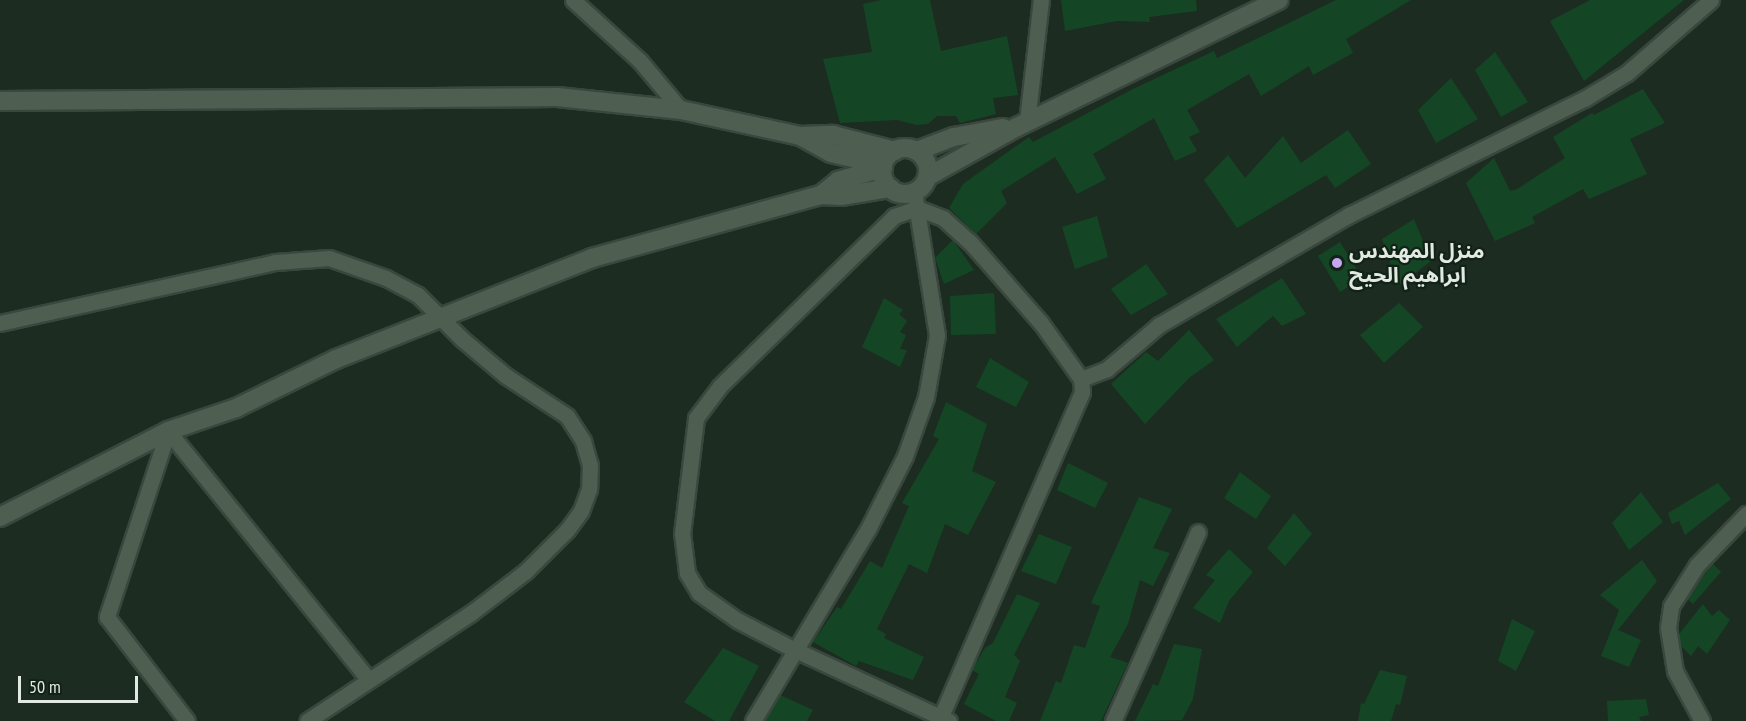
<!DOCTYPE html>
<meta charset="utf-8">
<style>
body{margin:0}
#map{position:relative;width:1746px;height:721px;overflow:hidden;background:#1c2c20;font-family:"PT Sans Narrow","Noto Sans Arabic",sans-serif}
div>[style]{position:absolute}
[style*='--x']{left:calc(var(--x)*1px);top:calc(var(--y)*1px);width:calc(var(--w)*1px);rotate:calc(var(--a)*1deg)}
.building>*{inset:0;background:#144626}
.roads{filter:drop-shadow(2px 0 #3a473e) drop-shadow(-2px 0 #3a473e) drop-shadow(0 2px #3a473e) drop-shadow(0 -2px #3a473e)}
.minor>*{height:15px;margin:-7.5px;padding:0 7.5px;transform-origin:7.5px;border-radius:7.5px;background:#4e5f52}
.tertiary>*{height:18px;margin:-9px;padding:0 9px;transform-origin:9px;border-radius:9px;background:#4e5f52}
.tertiary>.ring{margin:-9px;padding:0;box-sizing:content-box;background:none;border:18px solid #4e5f52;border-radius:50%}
.dots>*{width:16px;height:16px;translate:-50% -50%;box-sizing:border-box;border:3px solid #132217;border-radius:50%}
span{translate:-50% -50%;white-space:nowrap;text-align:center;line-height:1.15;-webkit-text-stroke:4.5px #132217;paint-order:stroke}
.poi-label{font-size:21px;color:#e0eae2;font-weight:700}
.left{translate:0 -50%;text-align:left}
.scale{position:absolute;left:18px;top:676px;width:120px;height:27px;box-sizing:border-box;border:3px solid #e0eae2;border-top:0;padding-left:8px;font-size:18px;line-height:21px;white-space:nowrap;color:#e0eae2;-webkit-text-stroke:4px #132217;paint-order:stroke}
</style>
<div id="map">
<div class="building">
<i style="clip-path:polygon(881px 0,930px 0,941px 51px,1007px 36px,1018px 95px,993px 98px,996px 114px,960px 123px,956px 116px,937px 116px,928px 124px,917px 125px,897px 120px,840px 123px,823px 59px,872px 52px,863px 4px)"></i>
<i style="clip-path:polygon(1061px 0,1196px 0,1197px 11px,1149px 17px,1150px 22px,1117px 21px,1065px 31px)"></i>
<i style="clip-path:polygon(1336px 0,1411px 0,1346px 39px,1353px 53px,1313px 75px,1309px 66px,1261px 96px,1249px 74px,1187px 110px,1200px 132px,1189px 137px,1197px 151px,1175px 161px,1154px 118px,1093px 154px,1106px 179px,1077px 194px,1055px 157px,1001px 191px,1007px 203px,976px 234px,949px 208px,963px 184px,1029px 137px,1033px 142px,1133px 89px,1214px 51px,1217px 58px)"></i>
<i style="clip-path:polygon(1590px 0,1684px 0,1584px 81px,1550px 21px)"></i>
<i style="clip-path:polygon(1495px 52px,1528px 102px,1501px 117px,1475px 70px)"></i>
<i style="clip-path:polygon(1451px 78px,1478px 119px,1436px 143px,1418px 110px)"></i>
<i style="clip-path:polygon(1643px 89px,1665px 123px,1630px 139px,1647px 174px,1589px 199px,1583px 189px,1532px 217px,1535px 223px,1495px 241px,1466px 183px,1494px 158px,1510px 191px,1517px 189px,1565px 158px,1553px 137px,1592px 113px,1594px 115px)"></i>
<i style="clip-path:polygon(1348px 130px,1371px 164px,1335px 188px,1326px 175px,1237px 228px,1204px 180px,1228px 155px,1245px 178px,1283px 136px,1301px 163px)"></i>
<i style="clip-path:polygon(1097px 216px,1108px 257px,1075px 269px,1062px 227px)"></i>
<i style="clip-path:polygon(1414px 219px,1431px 261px,1398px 286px,1382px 239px)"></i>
<i style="clip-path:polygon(953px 240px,974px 270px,944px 284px,935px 258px)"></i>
<i style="clip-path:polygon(1340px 242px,1362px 278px,1340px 292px,1318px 256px)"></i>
<i style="clip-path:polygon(1146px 264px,1168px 294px,1131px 315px,1111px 289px)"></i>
<i style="clip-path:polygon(1282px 278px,1306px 314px,1282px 326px,1273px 316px,1237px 347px,1216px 319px)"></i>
<i style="clip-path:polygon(994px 293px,996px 334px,951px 335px,950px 296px)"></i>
<i style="clip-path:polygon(884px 298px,903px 310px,899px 314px,907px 321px,900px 332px,906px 335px,900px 349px,907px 350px,900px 367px,862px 347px)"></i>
<i style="clip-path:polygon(1399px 303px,1423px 327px,1384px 363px,1360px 335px)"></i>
<i style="clip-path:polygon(1189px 330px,1214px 360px,1189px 378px,1145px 424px,1111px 384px,1146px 352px,1158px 361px)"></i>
<i style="clip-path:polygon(990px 358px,1029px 382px,1016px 407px,976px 387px)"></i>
<i style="clip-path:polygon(946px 402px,987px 424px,972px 471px,996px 482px,968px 535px,945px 524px,927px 573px,909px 564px,877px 629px,886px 634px,884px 638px,924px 657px,913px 680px,859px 661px,856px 666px,813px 642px,837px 607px,841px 609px,870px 561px,882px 568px,909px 506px,902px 503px,939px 439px,933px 436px)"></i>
<i style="clip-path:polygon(1068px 463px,1108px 483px,1095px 508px,1057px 490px)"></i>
<i style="clip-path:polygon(1240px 472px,1271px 496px,1256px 519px,1224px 498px)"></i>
<i style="clip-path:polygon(1718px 483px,1731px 499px,1685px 535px,1679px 521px,1672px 524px,1668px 513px)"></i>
<i style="clip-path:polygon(1641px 492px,1663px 522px,1629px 550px,1612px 523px)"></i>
<i style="clip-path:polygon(1139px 497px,1172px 509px,1153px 548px,1170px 553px,1153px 586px,1140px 580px,1128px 624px,1110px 657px,1128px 663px,1101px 721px,1040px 721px,1056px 681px,1061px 683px,1074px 645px,1085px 648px,1100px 606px,1091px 603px)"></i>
<i style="clip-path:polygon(1294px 513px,1312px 534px,1285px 566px,1267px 548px)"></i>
<i style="clip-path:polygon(1039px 534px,1072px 547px,1056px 584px,1021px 571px)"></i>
<i style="clip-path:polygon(1229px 549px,1253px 572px,1229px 601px,1220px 623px,1193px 608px,1215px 580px,1206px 575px)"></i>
<i style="clip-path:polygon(1642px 560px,1657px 581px,1618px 630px,1641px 640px,1629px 667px,1601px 656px,1619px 610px,1600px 595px)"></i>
<i style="clip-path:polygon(1712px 563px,1721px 572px,1693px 604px,1687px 599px)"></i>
<i style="clip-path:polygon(1017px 594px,1040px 603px,1014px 655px,1020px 661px,1005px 697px,1017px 703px,1009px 721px,996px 721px,964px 704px,979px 674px,972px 670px,985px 648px,993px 643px)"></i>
<i style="clip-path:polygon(1703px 604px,1712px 616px,1719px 610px,1730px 620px,1707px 654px,1698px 646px,1691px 656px,1681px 646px,1679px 634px)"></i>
<i style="clip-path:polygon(1512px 619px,1535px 631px,1516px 671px,1498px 661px)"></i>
<i style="clip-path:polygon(1174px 644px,1202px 649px,1193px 699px,1182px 720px,1135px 721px,1153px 684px,1158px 686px)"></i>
<i style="clip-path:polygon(723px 648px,759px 666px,729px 721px,715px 721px,684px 702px)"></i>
<i style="clip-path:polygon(1380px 670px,1407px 676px,1400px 705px,1396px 704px,1391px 721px,1358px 721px,1361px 703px,1364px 704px)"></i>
<i style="clip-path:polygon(780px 695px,813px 710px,807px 721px,765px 721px)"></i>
<i style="clip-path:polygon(1646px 699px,1649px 715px,1639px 717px,1641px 721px,1608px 721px,1607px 701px)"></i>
</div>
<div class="roads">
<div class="minor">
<i style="--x:573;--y:0;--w:91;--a:42.3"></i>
<i style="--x:640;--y:61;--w:64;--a:50.1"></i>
<i style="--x:1027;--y:122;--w:123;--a:-83.5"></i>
<i style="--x:0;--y:323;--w:282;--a:-12.5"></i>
<i style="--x:275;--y:262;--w:54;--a:-4.2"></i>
<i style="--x:329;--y:258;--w:60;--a:19.3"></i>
<i style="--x:386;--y:278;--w:36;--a:28"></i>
<i style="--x:418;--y:295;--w:62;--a:45"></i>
<i style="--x:462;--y:339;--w:57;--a:40.1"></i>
<i style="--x:506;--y:376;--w:73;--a:33.3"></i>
<i style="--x:567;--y:416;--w:30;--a:57"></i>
<i style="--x:583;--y:441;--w:25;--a:74"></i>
<i style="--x:590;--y:465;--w:24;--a:92"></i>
<i style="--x:589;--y:489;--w:23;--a:110"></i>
<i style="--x:581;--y:511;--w:24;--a:126"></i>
<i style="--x:567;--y:530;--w:58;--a:135"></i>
<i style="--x:526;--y:571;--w:69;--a:142.6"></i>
<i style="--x:471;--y:613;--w:196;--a:146.6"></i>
<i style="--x:168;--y:431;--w:196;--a:108.2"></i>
<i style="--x:107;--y:617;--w:131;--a:52.4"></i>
<i style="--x:168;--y:431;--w:320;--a:51.1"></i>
<i style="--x:753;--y:721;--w:224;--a:-59.1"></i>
<i style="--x:868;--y:529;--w:82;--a:-63.1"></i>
<i style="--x:905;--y:456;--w:63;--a:-70.4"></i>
<i style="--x:926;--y:397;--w:63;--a:-79.9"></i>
<i style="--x:937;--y:335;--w:145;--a:-99.1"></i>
<i style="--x:939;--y:721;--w:359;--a:-66.5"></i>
<i style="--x:1082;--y:392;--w:13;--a:-94"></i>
<i style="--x:1081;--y:379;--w:28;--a:-21"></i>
<i style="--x:1107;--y:369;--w:68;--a:-40.2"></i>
<i style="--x:1159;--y:325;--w:220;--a:-30.1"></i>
<i style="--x:1349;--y:215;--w:262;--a:-26.3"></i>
<i style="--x:1584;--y:99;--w:50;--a:-31.2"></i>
<i style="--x:1627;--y:73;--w:111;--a:-41"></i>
<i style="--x:949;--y:721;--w:172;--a:-155.2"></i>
<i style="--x:793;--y:649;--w:63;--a:-152.6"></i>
<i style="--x:737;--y:620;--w:47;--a:-144.6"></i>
<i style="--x:699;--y:593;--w:23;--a:-121"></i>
<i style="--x:687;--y:573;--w:39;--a:-97"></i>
<i style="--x:682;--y:534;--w:117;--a:-83.1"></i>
<i style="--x:696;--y:418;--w:40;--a:-53"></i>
<i style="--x:720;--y:386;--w:243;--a:-44.3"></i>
<i style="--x:894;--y:216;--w:24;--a:-19"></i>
<i style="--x:917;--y:208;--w:28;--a:21"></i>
<i style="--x:943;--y:218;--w:36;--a:42"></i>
<i style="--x:970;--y:242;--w:108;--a:48.8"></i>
<i style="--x:1041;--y:323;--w:69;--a:54.5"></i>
<i style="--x:1113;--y:721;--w:207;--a:-65.8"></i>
<i style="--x:1702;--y:721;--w:57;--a:-118.4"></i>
<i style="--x:1675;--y:671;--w:44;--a:-99.2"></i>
<i style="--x:1668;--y:628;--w:22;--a:-82"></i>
<i style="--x:1671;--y:606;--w:49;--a:-57.6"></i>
<i style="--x:1697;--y:565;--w:71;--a:-46.1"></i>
</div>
<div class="tertiary">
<i style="--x:0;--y:101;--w:557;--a:-0.41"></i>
<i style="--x:557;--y:97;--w:125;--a:6"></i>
<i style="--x:681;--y:110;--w:122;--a:12.3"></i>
<i style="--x:800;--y:136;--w:33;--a:-2"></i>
<i style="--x:833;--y:135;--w:64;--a:14.5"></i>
<i style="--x:802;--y:137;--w:33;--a:29"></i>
<i style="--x:831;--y:153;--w:53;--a:13"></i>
<i class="ring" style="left:882px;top:148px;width:28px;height:28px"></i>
<i style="--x:917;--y:151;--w:40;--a:-21"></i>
<i style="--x:954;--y:137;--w:50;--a:-10.4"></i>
<i style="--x:927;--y:177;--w:103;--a:-29.1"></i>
<i style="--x:1017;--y:127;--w:291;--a:-25.9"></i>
<i style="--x:821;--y:195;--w:22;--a:-39"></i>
<i style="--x:838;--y:181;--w:47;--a:-16.1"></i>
<i style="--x:0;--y:517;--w:189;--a:-27.1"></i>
<i style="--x:168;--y:431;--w:72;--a:-18.7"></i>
<i style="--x:236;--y:408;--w:111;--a:-26.1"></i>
<i style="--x:336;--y:359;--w:275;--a:-21.5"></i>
<i style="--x:592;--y:258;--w:238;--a:-15.4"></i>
<i style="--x:821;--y:195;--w:20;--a:3"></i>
<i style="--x:841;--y:196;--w:50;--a:-9.3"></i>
</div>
</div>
<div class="dots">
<i style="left:1337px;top:263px;background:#c4a7f1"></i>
</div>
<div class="poi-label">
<span class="left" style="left:1349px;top:263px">منزل المهندس<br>ابراهيم الحيح</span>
</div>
<div class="scale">50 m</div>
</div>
